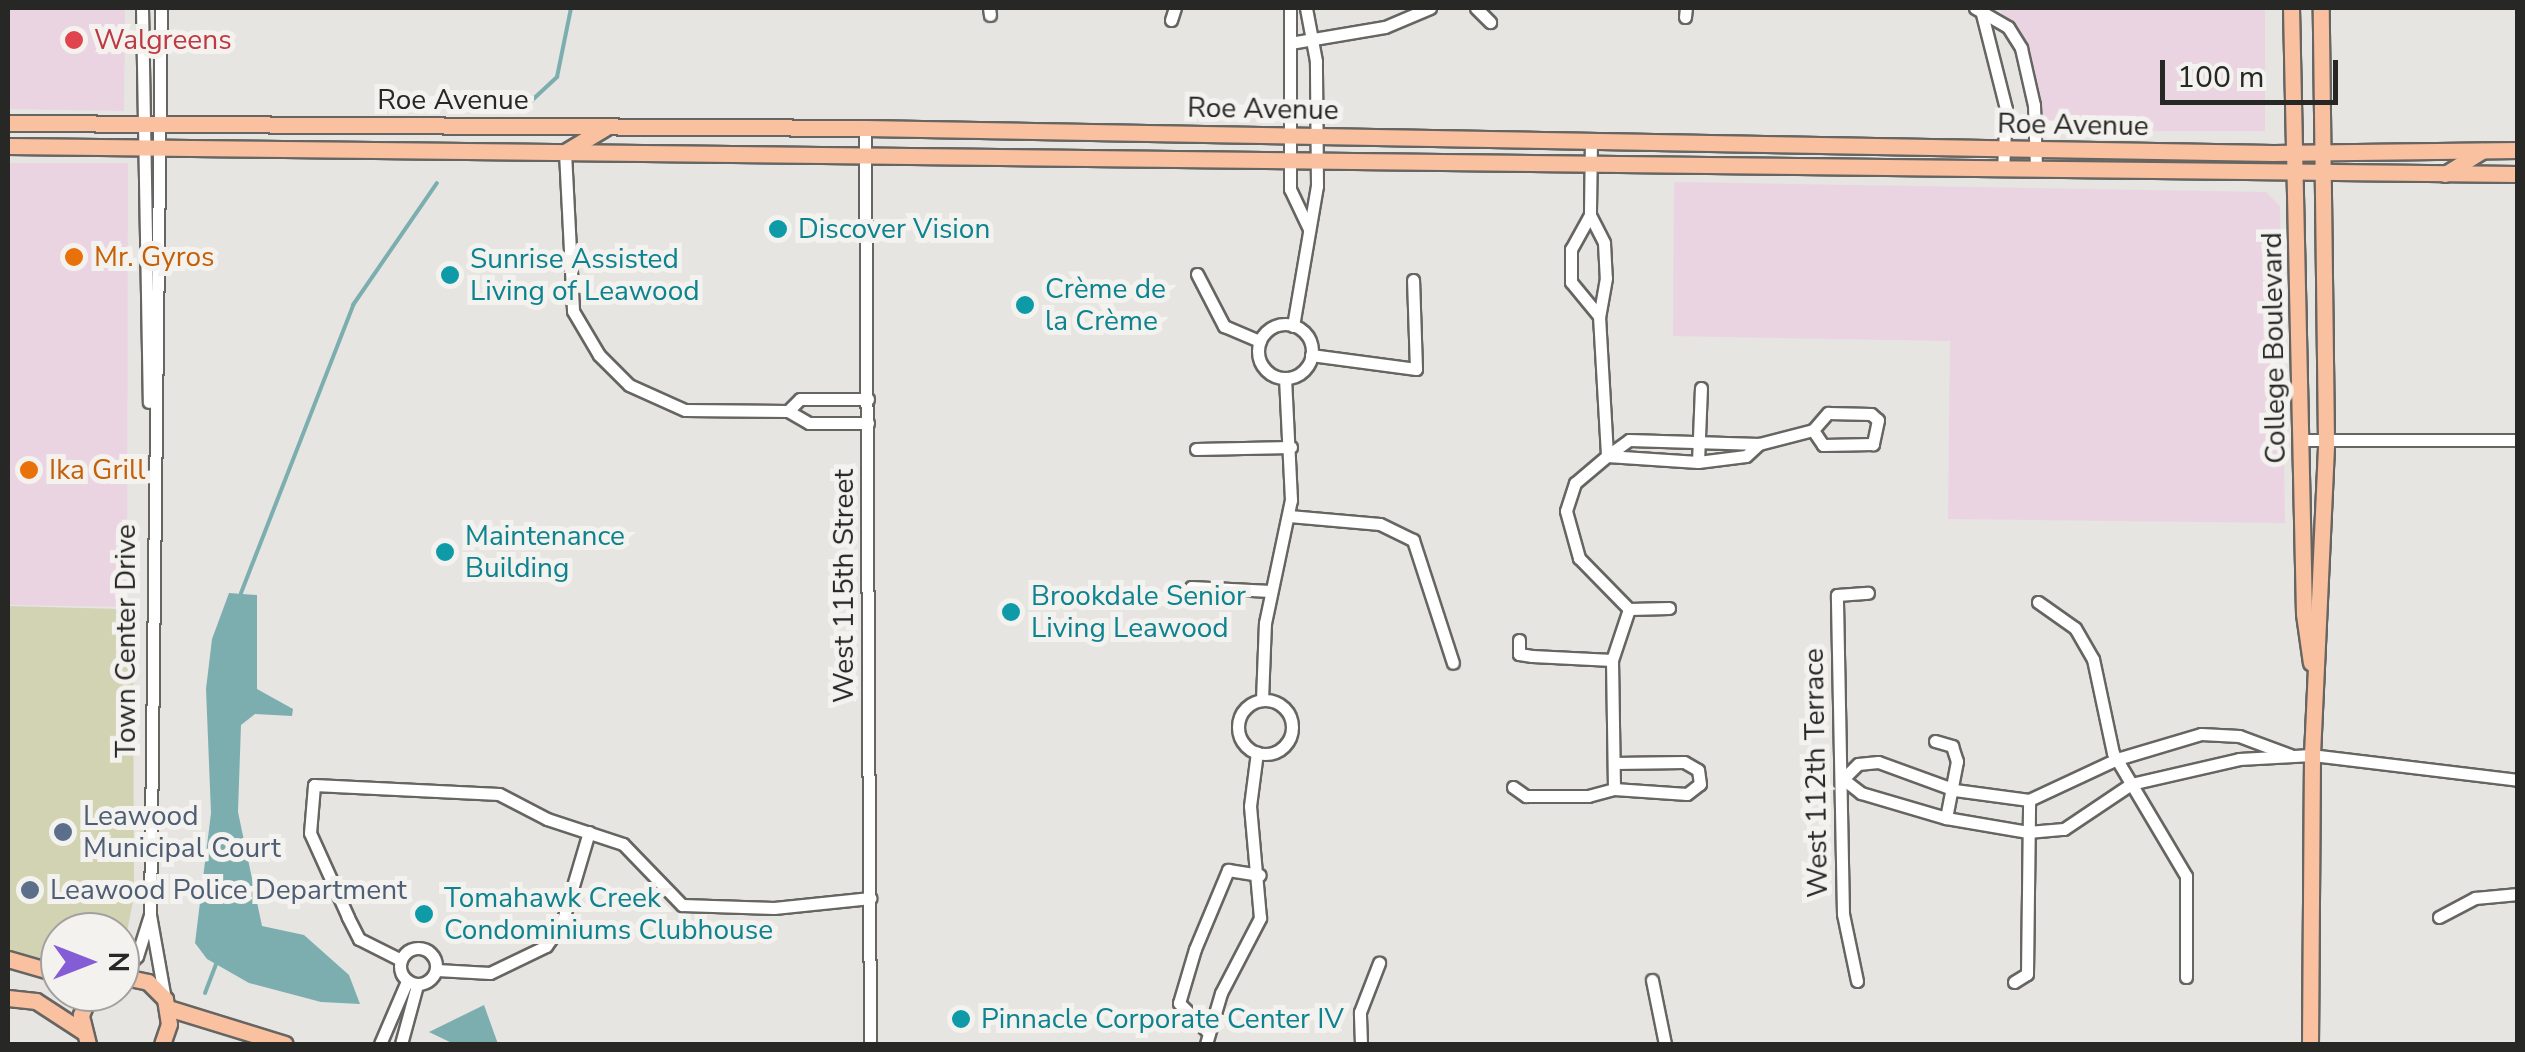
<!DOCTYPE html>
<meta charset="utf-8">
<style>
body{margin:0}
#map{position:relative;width:2525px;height:1052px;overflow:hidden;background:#e6e5e2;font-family:"Nunito Sans",sans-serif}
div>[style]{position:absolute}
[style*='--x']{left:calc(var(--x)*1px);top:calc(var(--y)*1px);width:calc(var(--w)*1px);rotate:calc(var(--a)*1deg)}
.commercial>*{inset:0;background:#ead4e2}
.green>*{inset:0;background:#d1d3b3}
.water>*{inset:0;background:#7caeaf}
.stream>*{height:4px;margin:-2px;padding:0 2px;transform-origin:2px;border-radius:2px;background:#7caeaf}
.roads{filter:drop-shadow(2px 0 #666562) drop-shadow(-2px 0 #666562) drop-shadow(0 2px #666562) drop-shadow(0 -2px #666562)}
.minor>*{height:11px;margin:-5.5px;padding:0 5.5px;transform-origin:5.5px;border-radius:5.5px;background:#fff}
.minor>.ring{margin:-5.5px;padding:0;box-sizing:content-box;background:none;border:11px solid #fff;border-radius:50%}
.major>*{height:15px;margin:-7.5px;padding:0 7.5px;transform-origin:7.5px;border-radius:7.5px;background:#f9c1a0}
.dots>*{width:28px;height:28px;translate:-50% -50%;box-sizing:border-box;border:5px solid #f4f2ef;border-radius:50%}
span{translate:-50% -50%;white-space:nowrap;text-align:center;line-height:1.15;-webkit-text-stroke:10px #f4f2ef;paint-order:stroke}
.health-label{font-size:28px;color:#be3a42}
.left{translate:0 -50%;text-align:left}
.street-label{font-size:28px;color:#272726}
.culture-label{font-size:28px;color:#0d838f}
.food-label{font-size:28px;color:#c56008}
.service-label{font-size:28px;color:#4e5e75}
.frame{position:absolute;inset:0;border:10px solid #272726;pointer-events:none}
.north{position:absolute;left:40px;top:912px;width:100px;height:100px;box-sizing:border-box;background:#f4f2ef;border:2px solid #a2a19f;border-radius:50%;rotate:90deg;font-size:28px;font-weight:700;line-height:40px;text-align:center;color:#272726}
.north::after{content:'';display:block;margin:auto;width:35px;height:45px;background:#835cd6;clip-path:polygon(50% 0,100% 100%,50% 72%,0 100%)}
.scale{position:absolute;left:2160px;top:60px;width:178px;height:45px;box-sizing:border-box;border:5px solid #272726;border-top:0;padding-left:12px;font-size:30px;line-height:35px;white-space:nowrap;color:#272726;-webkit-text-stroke:8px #f4f2ef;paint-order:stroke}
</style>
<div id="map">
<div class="commercial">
<i style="clip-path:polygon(8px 8px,125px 8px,124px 111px,8px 109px)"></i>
<i style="clip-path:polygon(1999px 8px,2265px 8px,2265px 131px,2043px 131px,2035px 71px)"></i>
<i style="clip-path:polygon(8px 163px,128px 163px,127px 607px,8px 605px)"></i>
<i style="clip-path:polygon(1674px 182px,2266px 192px,2280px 206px,2285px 523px,1948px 519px,1950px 341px,1673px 336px)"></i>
</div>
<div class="green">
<i style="clip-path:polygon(8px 606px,120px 609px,133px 622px,134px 896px,120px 968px,120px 932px,60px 932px,60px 966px,8px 952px)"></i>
</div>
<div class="water">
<i style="clip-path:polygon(229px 593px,257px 595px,257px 689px,293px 709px,292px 716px,255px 714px,241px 725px,238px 812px,262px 926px,304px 935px,349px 975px,360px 1004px,321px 1002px,249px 983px,207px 959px,195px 943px,211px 813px,206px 689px,212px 639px)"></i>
<i style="clip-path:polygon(484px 1005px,498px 1044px,454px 1044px,429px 1032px)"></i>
</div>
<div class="stream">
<i style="--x:528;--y:104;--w:40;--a:-43"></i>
<i style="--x:557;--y:77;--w:70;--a:-78.5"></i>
<i style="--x:241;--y:593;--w:309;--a:-68.7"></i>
<i style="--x:353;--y:305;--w:148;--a:-55.5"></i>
<i style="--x:205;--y:993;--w:31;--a:-69"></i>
</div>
<div class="roads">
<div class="minor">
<i style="--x:142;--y:8;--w:394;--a:89"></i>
<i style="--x:989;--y:8;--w:7;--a:82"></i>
<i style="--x:1290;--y:8;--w:181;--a:90"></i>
<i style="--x:1290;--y:189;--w:44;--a:64.6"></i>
<i style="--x:1476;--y:8;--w:20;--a:45"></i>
<i style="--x:1975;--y:8;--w:38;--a:30"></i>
<i style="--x:2008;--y:27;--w:25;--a:58"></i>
<i style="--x:2021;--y:48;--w:58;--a:77.2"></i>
<i style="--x:2034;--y:105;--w:65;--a:88.2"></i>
<i style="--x:1982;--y:14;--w:98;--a:75.8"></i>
<i style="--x:2006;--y:109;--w:61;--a:92.8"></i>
<i style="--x:1685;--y:17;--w:9;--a:-84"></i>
<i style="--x:1171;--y:20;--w:13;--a:-72"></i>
<i style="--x:1290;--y:43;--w:96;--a:-9.6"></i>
<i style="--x:1385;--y:27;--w:49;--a:-22.9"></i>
<i style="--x:865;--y:128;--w:916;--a:89.69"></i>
<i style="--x:1591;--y:139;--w:76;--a:90.8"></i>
<i style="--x:1590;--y:215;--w:31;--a:63"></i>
<i style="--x:1604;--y:243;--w:35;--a:87"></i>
<i style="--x:1606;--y:278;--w:39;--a:100"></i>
<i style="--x:1599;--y:316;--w:140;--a:86.7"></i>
<i style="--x:1607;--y:456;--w:42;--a:139.8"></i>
<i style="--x:1575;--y:483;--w:29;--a:108"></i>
<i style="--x:1566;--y:511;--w:49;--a:74.5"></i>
<i style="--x:1579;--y:558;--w:71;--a:45.6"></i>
<i style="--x:1629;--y:609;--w:54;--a:108.4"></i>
<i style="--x:1612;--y:660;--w:129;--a:89.1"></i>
<i style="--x:565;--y:152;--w:159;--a:87.1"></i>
<i style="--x:573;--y:311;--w:51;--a:59.4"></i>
<i style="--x:599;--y:355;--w:42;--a:45"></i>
<i style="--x:629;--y:385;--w:61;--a:24.1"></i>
<i style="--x:685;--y:410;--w:103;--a:0.6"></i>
<i style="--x:788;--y:411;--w:24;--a:30"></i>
<i style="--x:809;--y:423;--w:59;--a:0"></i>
<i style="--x:1590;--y:215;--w:39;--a:119"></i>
<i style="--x:1571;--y:249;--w:33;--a:90"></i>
<i style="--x:1571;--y:282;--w:44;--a:50.5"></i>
<i style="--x:1197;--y:274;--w:59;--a:62.6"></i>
<i style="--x:1224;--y:326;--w:39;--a:23"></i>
<i class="ring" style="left:1258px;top:324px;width:43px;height:43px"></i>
<i style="--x:1293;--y:326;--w:142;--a:-80.3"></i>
<i style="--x:1317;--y:186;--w:125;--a:-90.5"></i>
<i style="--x:1316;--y:61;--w:54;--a:-100.7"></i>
<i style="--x:1311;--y:355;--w:106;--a:7.6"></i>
<i style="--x:1416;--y:369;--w:89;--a:-91.9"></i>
<i style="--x:788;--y:411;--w:17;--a:-45"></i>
<i style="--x:800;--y:399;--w:68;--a:0"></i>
<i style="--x:2302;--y:440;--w:216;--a:0"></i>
<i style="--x:1196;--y:449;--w:95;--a:-1.2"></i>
<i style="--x:1607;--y:456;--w:91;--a:3.8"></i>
<i style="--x:1698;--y:462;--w:48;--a:-7.1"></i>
<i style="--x:1746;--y:456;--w:18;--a:-43"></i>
<i style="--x:1759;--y:444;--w:56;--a:-14.5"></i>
<i style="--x:1813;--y:430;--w:23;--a:-49"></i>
<i style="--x:1828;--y:413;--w:43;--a:1.3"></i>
<i style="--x:1871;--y:414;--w:9;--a:41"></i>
<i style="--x:1878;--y:420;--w:25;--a:102"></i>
<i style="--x:1873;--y:444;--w:50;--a:178.9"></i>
<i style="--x:1823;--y:445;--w:18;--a:-124"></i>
<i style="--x:1607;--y:456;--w:27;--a:-36"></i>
<i style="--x:1629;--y:440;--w:130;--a:1.8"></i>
<i style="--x:1698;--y:462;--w:74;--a:-87.7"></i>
<i style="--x:1289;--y:516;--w:91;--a:5"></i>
<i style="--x:1380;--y:524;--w:37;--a:26"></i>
<i style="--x:1413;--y:540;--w:129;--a:72"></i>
<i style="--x:1191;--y:587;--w:80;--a:2.9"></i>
<i style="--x:2038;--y:602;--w:45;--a:35.1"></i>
<i style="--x:2075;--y:628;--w:36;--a:60"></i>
<i style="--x:2093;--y:659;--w:96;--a:78"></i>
<i style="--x:2113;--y:753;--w:143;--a:59.3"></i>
<i style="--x:2186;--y:876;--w:101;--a:90"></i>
<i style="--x:1629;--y:609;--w:40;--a:-1.4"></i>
<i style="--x:1519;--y:640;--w:14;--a:90"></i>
<i style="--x:1519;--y:654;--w:13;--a:9"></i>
<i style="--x:1532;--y:656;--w:80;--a:2.9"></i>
<i style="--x:1262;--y:700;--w:77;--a:-87.8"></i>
<i style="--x:1265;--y:623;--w:126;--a:-78.1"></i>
<i style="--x:1291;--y:500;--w:122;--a:-92.8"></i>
<i class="ring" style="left:1238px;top:700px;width:43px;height:43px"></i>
<i style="--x:1935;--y:741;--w:18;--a:16"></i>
<i style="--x:1952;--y:746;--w:16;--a:72"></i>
<i style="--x:1957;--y:761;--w:58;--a:100.9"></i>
<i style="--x:2290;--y:755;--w:54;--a:-159.6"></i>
<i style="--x:2239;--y:736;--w:38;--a:-177"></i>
<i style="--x:2201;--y:734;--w:88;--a:163.4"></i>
<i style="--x:2117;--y:759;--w:97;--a:155"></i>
<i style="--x:2029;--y:800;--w:75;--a:-172.3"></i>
<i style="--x:1955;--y:790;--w:82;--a:-160"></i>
<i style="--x:1878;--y:762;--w:20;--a:174"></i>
<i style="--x:1858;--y:764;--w:21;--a:135"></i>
<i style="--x:1843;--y:779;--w:23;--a:38"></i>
<i style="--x:1861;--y:793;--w:89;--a:16.4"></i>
<i style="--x:1946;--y:818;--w:83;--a:9.7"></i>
<i style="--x:2028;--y:832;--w:36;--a:-5"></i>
<i style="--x:2064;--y:829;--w:81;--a:-33.9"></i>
<i style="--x:2131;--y:784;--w:111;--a:-13"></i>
<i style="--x:2239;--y:759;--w:73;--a:-3.1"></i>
<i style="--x:2312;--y:755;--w:208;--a:6.9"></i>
<i style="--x:1513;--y:787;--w:16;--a:35"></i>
<i style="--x:1526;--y:796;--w:62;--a:0"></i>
<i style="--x:1588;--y:796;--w:27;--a:-15"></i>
<i style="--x:1614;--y:789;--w:73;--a:3.9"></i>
<i style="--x:1687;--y:794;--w:16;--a:-38"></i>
<i style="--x:1700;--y:784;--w:14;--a:-98"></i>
<i style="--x:1698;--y:770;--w:16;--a:-150"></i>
<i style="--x:1684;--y:762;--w:70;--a:179.2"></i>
<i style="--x:150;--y:915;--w:85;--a:79.9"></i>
<i style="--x:2439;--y:917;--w:41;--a:-27.8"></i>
<i style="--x:2475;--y:898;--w:43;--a:-5.3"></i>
<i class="ring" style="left:400px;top:948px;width:25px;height:25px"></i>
<i style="--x:401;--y:960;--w:47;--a:-153.4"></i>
<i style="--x:359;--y:939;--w:25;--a:-117"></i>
<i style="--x:348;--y:917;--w:92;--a:-114.3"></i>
<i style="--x:310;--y:833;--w:48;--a:-85.2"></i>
<i style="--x:314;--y:785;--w:185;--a:2.8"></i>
<i style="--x:499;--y:794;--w:54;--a:27.5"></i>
<i style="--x:547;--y:819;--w:80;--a:18.2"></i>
<i style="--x:623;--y:844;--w:85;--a:46"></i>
<i style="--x:682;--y:905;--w:92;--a:1.9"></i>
<i style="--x:774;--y:908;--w:97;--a:-5.9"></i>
<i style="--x:437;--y:970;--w:53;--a:3.2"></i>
<i style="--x:490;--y:973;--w:62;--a:-25.7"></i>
<i style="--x:546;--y:946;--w:28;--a:-55"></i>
<i style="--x:562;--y:923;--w:95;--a:-73.5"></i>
<i style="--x:120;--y:973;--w:24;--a:-45"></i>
<i style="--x:137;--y:956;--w:43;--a:-72.4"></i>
<i style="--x:150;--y:915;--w:907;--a:-89.31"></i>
<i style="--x:1652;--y:980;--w:65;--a:78.5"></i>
<i style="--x:1857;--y:981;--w:68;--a:-101.8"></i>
<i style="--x:1843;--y:914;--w:319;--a:-91.1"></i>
<i style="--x:1837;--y:595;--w:31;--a:-4"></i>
<i style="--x:2014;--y:982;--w:15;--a:-32"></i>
<i style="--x:2027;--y:974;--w:174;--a:-89.3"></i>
<i style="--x:1208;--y:1032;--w:41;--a:-135"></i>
<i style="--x:1179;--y:1003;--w:56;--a:-73.5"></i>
<i style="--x:1195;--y:949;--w:86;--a:-67.3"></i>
<i style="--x:1228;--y:870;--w:32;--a:9"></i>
<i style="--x:380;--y:1044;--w:69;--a:-66.8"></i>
<i style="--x:401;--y:1044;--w:61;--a:-74.8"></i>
<i style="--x:1206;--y:1044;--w:53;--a:-73.6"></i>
<i style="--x:1221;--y:993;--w:85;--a:-62.5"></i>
<i style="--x:1260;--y:918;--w:112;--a:-95.1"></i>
<i style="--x:1250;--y:806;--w:54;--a:-82.6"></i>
<i style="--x:1361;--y:1044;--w:32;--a:-92"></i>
<i style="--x:1360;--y:1012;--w:53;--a:-68.8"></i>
</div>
<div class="major">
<i style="--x:2291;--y:8;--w:606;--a:88.77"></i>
<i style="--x:2304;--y:614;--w:49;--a:81.9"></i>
<i style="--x:8;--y:123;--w:857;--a:0.33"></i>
<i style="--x:865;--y:128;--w:1408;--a:1.02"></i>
<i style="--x:2273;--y:153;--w:245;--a:-0.7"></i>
<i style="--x:8;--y:146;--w:2510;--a:0.64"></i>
<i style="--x:565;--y:152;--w:47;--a:-31"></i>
<i style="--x:2445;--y:174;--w:44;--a:-31.9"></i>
<i style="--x:8;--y:959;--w:54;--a:16.1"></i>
<i style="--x:120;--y:976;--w:29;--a:12"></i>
<i style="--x:148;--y:982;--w:24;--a:45"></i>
<i style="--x:165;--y:999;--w:25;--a:81"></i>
<i style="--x:169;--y:1024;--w:21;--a:109"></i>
<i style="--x:8;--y:998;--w:28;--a:6"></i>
<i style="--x:36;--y:1001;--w:55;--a:33.1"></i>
<i style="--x:168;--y:1008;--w:122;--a:17.1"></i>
<i style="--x:88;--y:1044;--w:30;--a:-104"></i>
<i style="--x:81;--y:1015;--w:25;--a:-67"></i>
<i style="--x:2310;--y:1044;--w:289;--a:-89.6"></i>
<i style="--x:2312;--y:755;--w:314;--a:-87.4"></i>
<i style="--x:2326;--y:441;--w:433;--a:-90.7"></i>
</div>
</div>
<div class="dots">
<i style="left:74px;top:40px;background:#e0444e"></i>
<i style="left:778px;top:229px;background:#0f9aa8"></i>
<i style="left:74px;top:257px;background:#e8710a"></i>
<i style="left:450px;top:275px;background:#0f9aa8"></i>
<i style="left:1025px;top:305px;background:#0f9aa8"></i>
<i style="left:29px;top:470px;background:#e8710a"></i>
<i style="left:445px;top:552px;background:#0f9aa8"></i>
<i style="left:1011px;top:612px;background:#0f9aa8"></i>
<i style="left:63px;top:832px;background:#5c6f8a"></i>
<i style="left:30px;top:890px;background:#5c6f8a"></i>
<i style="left:424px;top:914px;background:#0f9aa8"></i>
<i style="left:961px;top:1019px;background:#0f9aa8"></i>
</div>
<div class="health-label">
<span class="left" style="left:94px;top:40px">Walgreens</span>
</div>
<div class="street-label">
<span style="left:453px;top:100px">Roe Avenue</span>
<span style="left:1263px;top:109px;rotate:1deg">Roe Avenue</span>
<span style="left:2073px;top:125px;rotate:1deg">Roe Avenue</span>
<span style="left:2274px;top:348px;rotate:-91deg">College Boulevard</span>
<span style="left:844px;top:586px;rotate:-90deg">West 115th Street</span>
<span style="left:126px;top:641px;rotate:-90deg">Town Center Drive</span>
<span style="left:1816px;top:773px;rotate:-91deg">West 112th Terrace</span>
</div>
<div class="culture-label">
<span class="left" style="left:798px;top:229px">Discover Vision</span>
<span class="left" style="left:470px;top:275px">Sunrise Assisted<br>Living of Leawood</span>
<span class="left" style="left:1045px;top:305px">Crème de<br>la Crème</span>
<span class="left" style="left:465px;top:552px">Maintenance<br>Building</span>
<span class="left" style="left:1031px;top:612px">Brookdale Senior<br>Living Leawood</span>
<span class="left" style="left:444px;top:914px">Tomahawk Creek<br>Condominiums Clubhouse</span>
<span class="left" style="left:981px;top:1019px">Pinnacle Corporate Center IV</span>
</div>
<div class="food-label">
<span class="left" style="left:94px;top:257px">Mr. Gyros</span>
<span class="left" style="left:49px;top:470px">Ika Grill</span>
</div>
<div class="service-label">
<span class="left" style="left:83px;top:832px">Leawood<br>Municipal Court</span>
<span class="left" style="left:50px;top:890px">Leawood Police Department</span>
</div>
<div class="frame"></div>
<div class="north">N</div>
<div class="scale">100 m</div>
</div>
